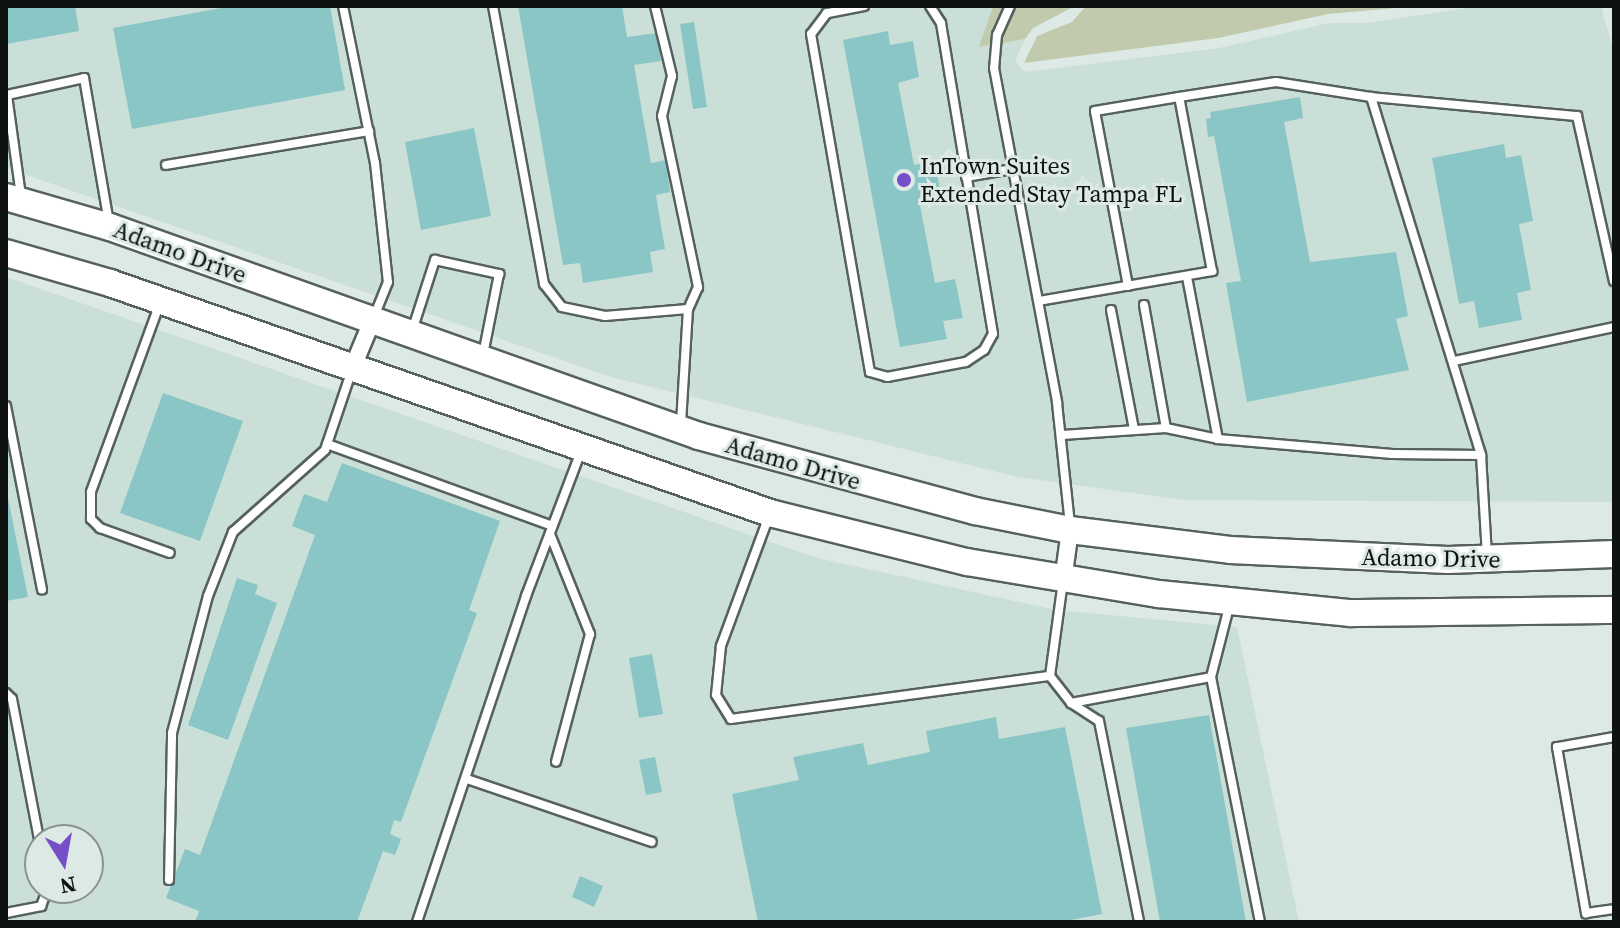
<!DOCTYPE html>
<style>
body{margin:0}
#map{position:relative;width:1620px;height:928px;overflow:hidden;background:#dde9e4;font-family:"Source Serif 4",serif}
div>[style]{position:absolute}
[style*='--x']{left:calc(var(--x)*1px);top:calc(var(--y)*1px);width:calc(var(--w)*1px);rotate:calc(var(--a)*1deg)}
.built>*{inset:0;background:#cadfd7}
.green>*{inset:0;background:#c1caad}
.building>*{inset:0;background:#8bc6c6}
.roads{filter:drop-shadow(2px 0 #56615d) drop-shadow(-2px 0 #56615d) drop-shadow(0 2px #56615d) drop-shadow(0 -2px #56615d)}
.lane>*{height:8px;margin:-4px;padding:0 4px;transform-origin:4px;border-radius:4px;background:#fff}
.street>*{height:16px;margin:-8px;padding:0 8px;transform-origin:8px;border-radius:8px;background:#fff}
.primary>*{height:26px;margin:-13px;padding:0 13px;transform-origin:13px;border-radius:13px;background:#fff}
.dots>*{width:22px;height:22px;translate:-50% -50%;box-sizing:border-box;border:4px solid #dde9e4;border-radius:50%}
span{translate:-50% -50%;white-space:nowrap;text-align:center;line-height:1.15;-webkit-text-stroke:6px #dde9e4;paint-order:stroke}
.poi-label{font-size:24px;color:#0e1311}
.left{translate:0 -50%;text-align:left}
.street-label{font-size:24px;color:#0e1311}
.frame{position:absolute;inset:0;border:8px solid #0e1311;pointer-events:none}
.north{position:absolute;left:24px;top:824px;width:80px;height:80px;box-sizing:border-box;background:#dde9e4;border:2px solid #8a9390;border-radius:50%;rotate:169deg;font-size:22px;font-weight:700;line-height:32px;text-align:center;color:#0e1311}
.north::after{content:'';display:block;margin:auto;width:28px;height:36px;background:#764ec7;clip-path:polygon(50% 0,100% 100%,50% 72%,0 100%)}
</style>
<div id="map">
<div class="built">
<i style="clip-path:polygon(6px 6px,993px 6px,980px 47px,1025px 39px,1015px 61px,1025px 72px,1219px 48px,1329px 23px,1367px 23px,1481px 6px,1601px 6px,1614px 53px,1614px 502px,1184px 500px,1018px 477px,611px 377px,6px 168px)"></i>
<i style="clip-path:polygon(evenodd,6px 277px,817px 558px,1056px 610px,1237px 627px,1299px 922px,6px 922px,6px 277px,40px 840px,88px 840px,88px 888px,40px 888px,40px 840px)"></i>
</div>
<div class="green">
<i style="clip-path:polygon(993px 6px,1075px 6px,1033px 28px,1025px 39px,979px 47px)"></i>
<i style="clip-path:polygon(1086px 6px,1419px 6px,1328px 14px,1218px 38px,1024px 63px,1037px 36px,1072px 22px)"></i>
</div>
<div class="building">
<i style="clip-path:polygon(6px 6px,75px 6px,79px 31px,6px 44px)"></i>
<i style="clip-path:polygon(232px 6px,330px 6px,345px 90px,132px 129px,113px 28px)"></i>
<i style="clip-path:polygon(518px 6px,622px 6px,627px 37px,657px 33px,661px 61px,634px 65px,651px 163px,666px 160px,670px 192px,656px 195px,665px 249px,650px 252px,653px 272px,583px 283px,580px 263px,563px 265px)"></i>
<i style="clip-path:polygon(694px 22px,707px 107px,693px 109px,680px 24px)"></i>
<i style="clip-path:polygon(888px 31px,890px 45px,913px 41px,919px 77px,898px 83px,914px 165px,935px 161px,941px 196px,919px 200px,935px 283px,955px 279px,963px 318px,943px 321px,947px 339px,900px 347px,843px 40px)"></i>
<i style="clip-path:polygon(1300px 97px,1303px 118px,1284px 122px,1310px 262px,1396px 252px,1408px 316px,1396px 319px,1409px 370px,1247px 402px,1226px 283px,1241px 281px,1214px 136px,1208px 137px,1206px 119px,1211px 118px,1210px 112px)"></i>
<i style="clip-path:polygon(474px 128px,491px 216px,421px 230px,405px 142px)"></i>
<i style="clip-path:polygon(1504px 144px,1506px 158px,1521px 155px,1533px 221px,1519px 224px,1531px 290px,1517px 293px,1522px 320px,1479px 328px,1474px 301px,1459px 304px,1432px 158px)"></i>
<i style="clip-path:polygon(163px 393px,243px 421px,200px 541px,120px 513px)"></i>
<i style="clip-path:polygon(342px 463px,500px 521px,469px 610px,477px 613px,401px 822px,394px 820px,390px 834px,401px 839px,395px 855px,383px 851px,357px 922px,195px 922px,199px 911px,166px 898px,185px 849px,200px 855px,315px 535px,292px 526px,304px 494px,327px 502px)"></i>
<i style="clip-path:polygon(6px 488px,28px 597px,6px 601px)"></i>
<i style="clip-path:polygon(237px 578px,258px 585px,255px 594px,277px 603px,228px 740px,188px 725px)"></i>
<i style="clip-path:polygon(652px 654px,663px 714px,639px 718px,629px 658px)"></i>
<i style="clip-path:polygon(1209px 715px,1246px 922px,1160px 922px,1126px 728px)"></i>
<i style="clip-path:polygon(996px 717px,999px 739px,1065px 727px,1102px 914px,1060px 922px,758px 922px,732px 794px,799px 780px,793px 757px,863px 743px,868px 765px,930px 752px,926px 731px)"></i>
<i style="clip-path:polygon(655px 757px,662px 792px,646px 795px,639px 760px)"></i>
<i style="clip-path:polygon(580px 876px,603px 886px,594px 907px,572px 897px)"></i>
</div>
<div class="roads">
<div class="lane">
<i style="--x:343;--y:6;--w:160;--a:78.5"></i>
<i style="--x:375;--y:163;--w:120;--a:83.8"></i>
<i style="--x:388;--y:282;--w:38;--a:112"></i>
<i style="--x:493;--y:6;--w:283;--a:79.6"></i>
<i style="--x:544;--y:284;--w:29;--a:52"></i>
<i style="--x:562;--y:307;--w:44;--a:11.8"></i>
<i style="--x:605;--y:316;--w:83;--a:-4.8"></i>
<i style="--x:655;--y:6;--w:72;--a:76.3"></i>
<i style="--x:672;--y:76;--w:41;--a:104"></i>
<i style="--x:662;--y:116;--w:175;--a:78.1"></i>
<i style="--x:698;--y:287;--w:24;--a:114"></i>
<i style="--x:688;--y:309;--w:115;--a:93.5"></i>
<i style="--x:864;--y:6;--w:38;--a:169"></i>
<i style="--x:827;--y:13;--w:26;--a:127"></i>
<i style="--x:811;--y:34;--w:343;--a:80.1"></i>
<i style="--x:870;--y:372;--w:18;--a:16"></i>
<i style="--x:887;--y:377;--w:80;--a:-10.8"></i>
<i style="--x:966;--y:362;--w:22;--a:-34"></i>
<i style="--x:984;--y:350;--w:18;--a:-61"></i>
<i style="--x:993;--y:334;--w:315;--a:-99.5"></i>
<i style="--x:941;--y:23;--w:20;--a:-123"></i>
<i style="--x:1010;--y:6;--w:32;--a:114"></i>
<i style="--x:997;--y:35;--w:33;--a:95"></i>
<i style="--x:994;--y:68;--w:341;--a:79.3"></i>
<i style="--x:1057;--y:403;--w:123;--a:83.9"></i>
<i style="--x:1371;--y:97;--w:207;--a:5.3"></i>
<i style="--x:1577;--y:116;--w:169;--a:77.4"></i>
<i style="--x:166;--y:165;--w:206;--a:-9.5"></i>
<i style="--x:966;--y:177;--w:48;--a:-9.7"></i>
<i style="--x:21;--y:196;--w:102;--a:-97.9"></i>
<i style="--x:7;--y:95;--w:79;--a:-12.4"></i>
<i style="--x:84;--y:78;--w:146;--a:80.2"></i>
<i style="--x:1187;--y:277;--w:165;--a:79.2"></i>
<i style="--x:1128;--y:286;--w:178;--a:-100.7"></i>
<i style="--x:1095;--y:111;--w:85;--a:-9.5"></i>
<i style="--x:1039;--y:301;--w:176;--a:-9.8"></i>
<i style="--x:1212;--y:271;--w:177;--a:-100.7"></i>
<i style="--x:1179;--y:97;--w:98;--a:-8.8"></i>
<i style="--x:1276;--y:82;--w:96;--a:9"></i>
<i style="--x:1371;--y:97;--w:375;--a:72.9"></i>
<i style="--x:160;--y:303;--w:201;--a:110.1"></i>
<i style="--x:91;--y:492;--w:27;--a:90"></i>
<i style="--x:91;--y:519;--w:13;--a:45"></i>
<i style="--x:100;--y:528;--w:74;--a:19.7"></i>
<i style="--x:1144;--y:305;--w:125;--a:79.9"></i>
<i style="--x:1111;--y:310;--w:121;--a:79.1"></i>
<i style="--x:412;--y:331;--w:75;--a:-72.1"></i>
<i style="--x:435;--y:260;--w:66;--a:12.3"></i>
<i style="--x:499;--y:274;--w:83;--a:101.2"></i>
<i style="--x:1454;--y:361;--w:164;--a:-12"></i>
<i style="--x:6;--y:406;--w:187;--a:78.9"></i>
<i style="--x:1062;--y:435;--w:104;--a:-3.9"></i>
<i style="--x:1166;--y:428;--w:53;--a:11.9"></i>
<i style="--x:1218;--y:439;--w:175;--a:4.9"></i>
<i style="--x:1392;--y:454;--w:89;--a:0.6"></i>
<i style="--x:1481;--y:455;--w:101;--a:86.6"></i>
<i style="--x:327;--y:444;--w:239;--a:20"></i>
<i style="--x:769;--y:516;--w:139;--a:110.3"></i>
<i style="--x:721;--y:646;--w:49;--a:95.8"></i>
<i style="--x:716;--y:695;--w:28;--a:58"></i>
<i style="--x:731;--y:719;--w:322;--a:-7.7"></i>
<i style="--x:1050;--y:676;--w:96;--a:-82.2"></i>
<i style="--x:550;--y:534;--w:108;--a:68.2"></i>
<i style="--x:590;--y:634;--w:132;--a:104.9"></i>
<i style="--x:1229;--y:607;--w:72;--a:104.4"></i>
<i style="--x:1211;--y:677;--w:250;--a:78.7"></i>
<i style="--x:1050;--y:676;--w:34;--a:52"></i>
<i style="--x:1071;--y:703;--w:33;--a:33"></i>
<i style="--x:1099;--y:721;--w:205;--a:78.7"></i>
<i style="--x:6;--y:693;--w:8;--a:45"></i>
<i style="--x:12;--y:699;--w:149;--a:79.1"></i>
<i style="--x:1071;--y:703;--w:142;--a:-10.5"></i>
<i style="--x:1614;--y:737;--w:58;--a:170"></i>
<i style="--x:1557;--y:747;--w:169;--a:80.1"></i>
<i style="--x:1586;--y:913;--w:28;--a:-8"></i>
<i style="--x:467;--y:779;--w:195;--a:18.8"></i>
<i style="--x:169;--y:880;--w:147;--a:-88.8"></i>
<i style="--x:172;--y:733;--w:142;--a:-75.3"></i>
<i style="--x:208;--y:596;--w:69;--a:-68.7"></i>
<i style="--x:233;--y:532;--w:123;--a:-41.7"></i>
<i style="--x:325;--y:450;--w:84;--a:-71.4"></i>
<i style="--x:6;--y:913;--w:36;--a:-11"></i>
<i style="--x:41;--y:906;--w:19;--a:-69"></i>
<i style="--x:417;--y:922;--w:344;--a:-71.5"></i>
<i style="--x:526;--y:596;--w:155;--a:-69.2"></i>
</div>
<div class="street">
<i style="--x:352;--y:369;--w:52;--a:-67.4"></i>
<i style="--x:1063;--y:581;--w:51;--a:-82.2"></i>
</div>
<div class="primary">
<i style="--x:6;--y:197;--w:108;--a:16.1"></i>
<i style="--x:110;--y:227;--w:625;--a:19.54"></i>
<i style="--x:699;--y:436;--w:286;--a:15.2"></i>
<i style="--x:975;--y:511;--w:97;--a:11.3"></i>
<i style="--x:1070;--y:530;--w:161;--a:7.1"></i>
<i style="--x:1230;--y:550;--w:218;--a:2.6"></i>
<i style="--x:1448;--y:560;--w:166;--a:-2.1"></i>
<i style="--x:6;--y:253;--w:108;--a:16.1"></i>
<i style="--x:110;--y:283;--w:699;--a:19.21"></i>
<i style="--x:770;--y:513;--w:203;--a:14"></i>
<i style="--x:967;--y:562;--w:195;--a:9.5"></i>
<i style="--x:1159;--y:594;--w:193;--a:5.7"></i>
<i style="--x:1351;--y:613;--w:263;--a:-0.7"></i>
</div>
</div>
<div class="dots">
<i style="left:904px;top:180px;background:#764ec7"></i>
</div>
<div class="poi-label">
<span class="left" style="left:920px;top:180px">InTown Suites<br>Extended Stay Tampa FL</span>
</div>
<div class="street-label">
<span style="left:180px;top:252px;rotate:20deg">Adamo Drive</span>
<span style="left:793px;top:463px;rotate:16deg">Adamo Drive</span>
<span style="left:1431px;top:558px;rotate:1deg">Adamo Drive</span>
</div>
<div class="frame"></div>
<div class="north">N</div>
</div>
